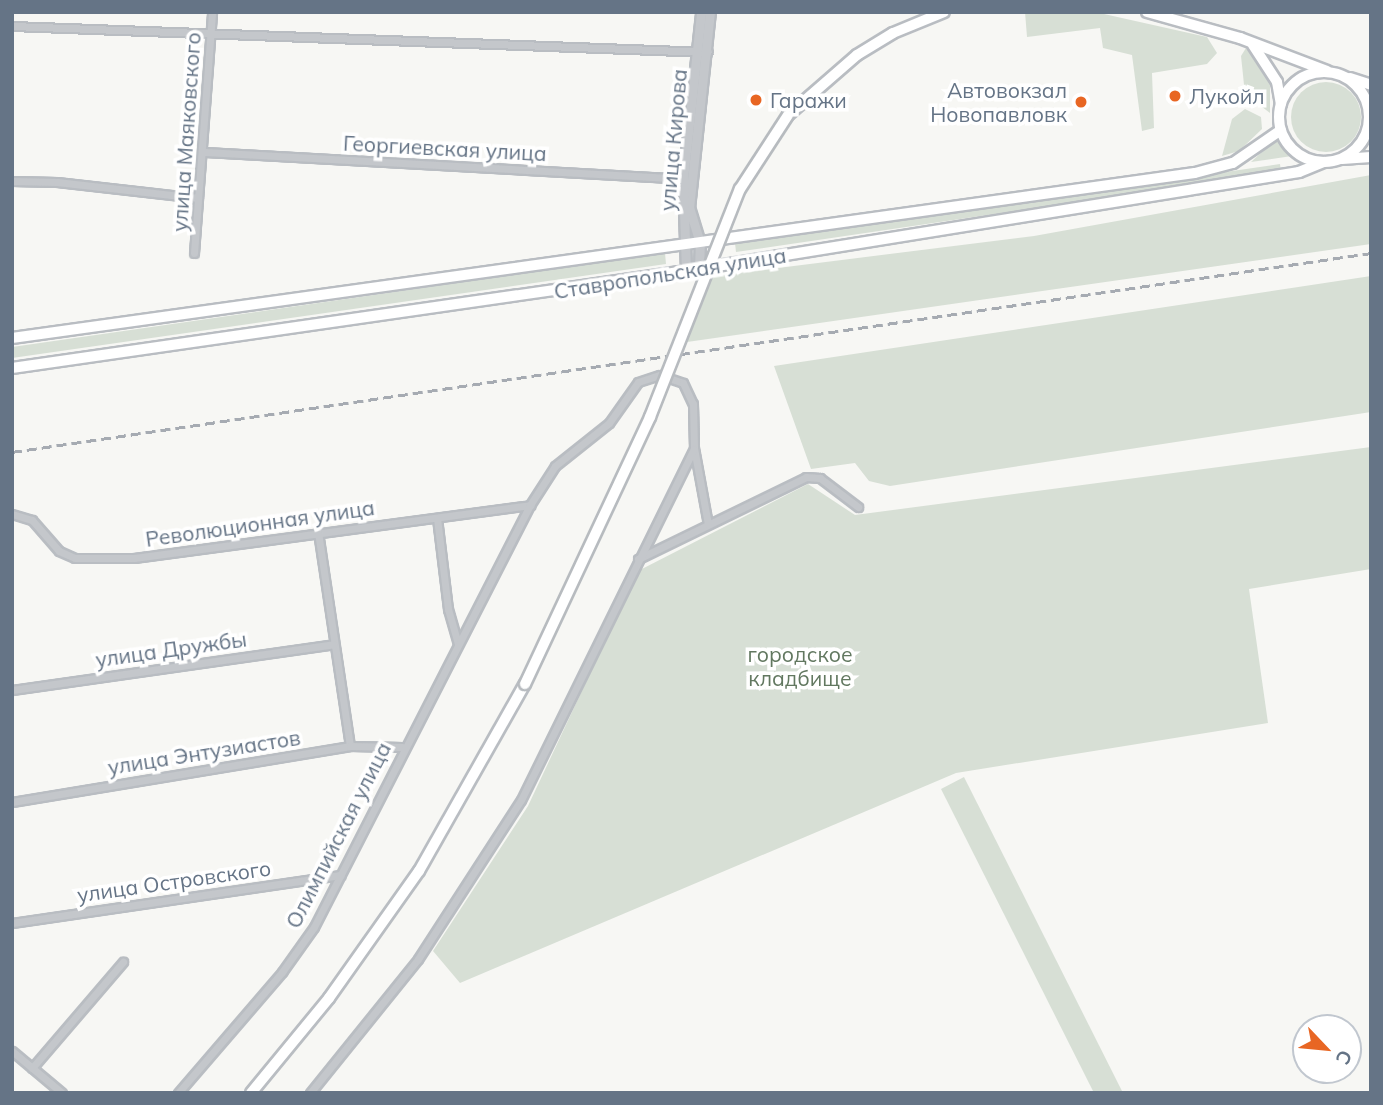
<!DOCTYPE html>
<meta charset="utf-8">
<style>
body{margin:0}
#map{position:relative;width:1383px;height:1105px;overflow:hidden;background:#f7f7f4;font-family:Mulish,sans-serif}
div>[style]{position:absolute}
[style*='--x']{left:calc(var(--x)*1px);top:calc(var(--y)*1px);width:calc(var(--w)*1px);rotate:calc(var(--a)*1deg)}
.green>*{inset:0;background:#d7dfd5}
.round{border-radius:50%}
.roads{filter:drop-shadow(2px 0 #b9bdc2) drop-shadow(-2px 0 #b9bdc2) drop-shadow(0 2px #b9bdc2) drop-shadow(0 -2px #b9bdc2)}
.minor>*{height:7px;margin:-3.5px;padding:0 3.5px;transform-origin:3.5px;border-radius:3.5px;background:#c4c7cb}
.tertiary>*{height:9px;margin:-4.5px;padding:0 4.5px;transform-origin:4.5px;border-radius:4.5px;background:#c4c7cb}
.secondary>*{height:10px;margin:-5px;padding:0 5px;transform-origin:5px;border-radius:5px;background:#fff}
.primary>*{height:10px;margin:-5px;padding:0 5px;transform-origin:5px;border-radius:5px;background:#fff}
.primary>.ring{margin:-5px;padding:0;box-sizing:content-box;background:none;border:10px solid #fff;border-radius:50%}
.rail>*{height:2.5px;margin-top:-1.25px;transform-origin:0;background:repeating-linear-gradient(90deg,#a6abb2 0 10px,transparent 0 15px)}
.bridges{filter:drop-shadow(2px 0 #b7bbbf) drop-shadow(-2px 0 #b7bbbf) drop-shadow(0 2px #b7bbbf) drop-shadow(0 -2px #b7bbbf)}
.primary-bridge>*{height:10px;margin:-5px;padding:0 5px;transform-origin:5px;border-radius:5px;background:#fff}
.dots>*{width:19px;height:19px;translate:-50% -50%;box-sizing:border-box;border:4px solid #fff;border-radius:50%}
span{translate:-50% -50%;white-space:nowrap;text-align:center;line-height:1.15;-webkit-text-stroke:7px #fff;paint-order:stroke}
.poi-label{font-size:21px;color:#657486}
.right{translate:-100% -50%;text-align:right}
.left{translate:0 -50%;text-align:left}
.street-label{font-size:21px;color:#657486}
.park-label{font-size:21px;color:#627860}
.frame{position:absolute;inset:0;border:14px solid #657486;pointer-events:none}
.north{position:absolute;left:1292px;top:1014px;width:70px;height:70px;box-sizing:border-box;background:#fff;border:2px solid #c1c7cf;border-radius:50%;rotate:116deg;font-size:19px;font-weight:700;line-height:28px;text-align:center;color:#657486}
.north::after{content:'';display:block;margin:auto;width:24px;height:32px;background:#e86623;clip-path:polygon(50% 0,100% 100%,50% 72%,0 100%)}
</style>
<div id="map">
<div class="green">
<i style="clip-path:polygon(1025px 12px,1095px 12px,1207px 37px,1217px 53px,1207px 64px,1152px 73px,1154px 128px,1142px 131px,1132px 55px,1103px 48px,1100px 28px,1027px 37px)"></i>
<i style="clip-path:polygon(1246px 48px,1270px 79px,1270px 113px,1245px 94px,1241px 56px)"></i>
<i class="round" style="left:1291px;top:82px;width:70px;height:70px"></i>
<i style="clip-path:polygon(1245px 109px,1261px 117px,1262px 129px,1239px 151px,1222px 156px,1232px 119px)"></i>
<i style="clip-path:polygon(1276px 135px,1292px 156px,1251px 162px,1265px 149px)"></i>
<i style="clip-path:polygon(1280px 164px,1281px 172px,736px 252px,735px 243px)"></i>
<i style="clip-path:polygon(1371px 175px,1371px 244px,687px 342px,713px 276px,1034px 236px)"></i>
<i style="clip-path:polygon(665px 253px,666px 264px,12px 358px,12px 347px)"></i>
<i style="clip-path:polygon(1371px 276px,1371px 412px,890px 486px,869px 481px,855px 463px,811px 469px,774px 366px)"></i>
<i style="clip-path:polygon(1371px 447px,1371px 569px,1249px 589px,1268px 723px,956px 773px,460px 983px,433px 951px,528px 806px,638px 571px,808px 484px,855px 515px)"></i>
<i style="clip-path:polygon(964px 777px,1123px 1093px,1094px 1093px,941px 789px)"></i>
</div>
<div class="roads">
<div class="minor">
<i style="--x:12;--y:26;--w:696;--a:2.14"></i>
<i style="--x:205;--y:152;--w:479;--a:3.2"></i>
<i style="--x:12;--y:181;--w:45;--a:1.3"></i>
<i style="--x:57;--y:182;--w:142;--a:6.5"></i>
<i style="--x:194;--y:253;--w:242;--a:-85.7"></i>
<i style="--x:12;--y:514;--w:21;--a:17"></i>
<i style="--x:32;--y:520;--w:41;--a:48.9"></i>
<i style="--x:59;--y:551;--w:17;--a:24"></i>
<i style="--x:75;--y:558;--w:59;--a:0"></i>
<i style="--x:134;--y:558;--w:400;--a:-7.6"></i>
<i style="--x:437;--y:518;--w:92;--a:83.1"></i>
<i style="--x:448;--y:609;--w:36;--a:74"></i>
<i style="--x:318;--y:532;--w:216;--a:81.5"></i>
<i style="--x:638;--y:559;--w:187;--a:-26"></i>
<i style="--x:806;--y:477;--w:14;--a:4"></i>
<i style="--x:820;--y:478;--w:48;--a:37.3"></i>
<i style="--x:12;--y:690;--w:325;--a:-8.1"></i>
<i style="--x:12;--y:802;--w:343;--a:-9.4"></i>
<i style="--x:350;--y:746;--w:52;--a:1.1"></i>
<i style="--x:12;--y:923;--w:332;--a:-8.3"></i>
<i style="--x:12;--y:1051;--w:65;--a:40"></i>
<i style="--x:32;--y:1068;--w:140;--a:-49.4"></i>
<i style="--x:178;--y:1093;--w:160;--a:-49.3"></i>
<i style="--x:282;--y:972;--w:55;--a:-54.6"></i>
<i style="--x:314;--y:927;--w:474;--a:-62.9"></i>
<i style="--x:530;--y:505;--w:46;--a:-57.3"></i>
<i style="--x:555;--y:466;--w:69;--a:-38.5"></i>
<i style="--x:609;--y:423;--w:50;--a:-54.7"></i>
<i style="--x:638;--y:382;--w:23;--a:-18"></i>
<i style="--x:660;--y:375;--w:24;--a:19"></i>
<i style="--x:683;--y:383;--w:23;--a:65"></i>
<i style="--x:693;--y:404;--w:44;--a:88.7"></i>
<i style="--x:694;--y:448;--w:77;--a:79.6"></i>
<i style="--x:310;--y:1093;--w:172;--a:-51.1"></i>
<i style="--x:418;--y:959;--w:189;--a:-57.1"></i>
<i style="--x:521;--y:800;--w:391;--a:-63.8"></i>
</div>
<div class="tertiary">
<i style="--x:699;--y:269;--w:26;--a:-88"></i>
<i style="--x:700;--y:243;--w:37;--a:-107"></i>
<i style="--x:689;--y:208;--w:197;--a:-83.9"></i>
<i style="--x:686;--y:271;--w:92;--a:-91.9"></i>
<i style="--x:683;--y:179;--w:168;--a:-83.8"></i>
</div>
<div class="secondary">
<i style="--x:12;--y:338;--w:1194;--a:-7.94"></i>
<i style="--x:1195;--y:173;--w:39;--a:-15"></i>
<i style="--x:1233;--y:163;--w:58;--a:-34.5"></i>
<i style="--x:12;--y:368;--w:681;--a:-8.19"></i>
<i style="--x:686;--y:271;--w:621;--a:-9.17"></i>
<i style="--x:1299;--y:172;--w:27;--a:-22"></i>
</div>
<div class="primary">
<i style="--x:1147;--y:12;--w:97;--a:15.6"></i>
<i style="--x:1240;--y:38;--w:93;--a:20.8"></i>
<i style="--x:1253;--y:45;--w:44;--a:57"></i>
<i style="--x:1277;--y:82;--w:22;--a:80"></i>
<i class="ring" style="left:1279px;top:72px;width:80px;height:80px"></i>
<i style="--x:1350;--y:78;--w:22;--a:18"></i>
<i style="--x:788;--y:115;--w:91;--a:-41"></i>
<i style="--x:857;--y:55;--w:42;--a:-31.4"></i>
<i style="--x:893;--y:33;--w:55;--a:-22.4"></i>
<i style="--x:1342;--y:159;--w:29;--a:-4"></i>
<i style="--x:251;--y:1093;--w:123;--a:-50.6"></i>
<i style="--x:329;--y:998;--w:156;--a:-54.7"></i>
<i style="--x:419;--y:871;--w:215;--a:-60.5"></i>
</div>
</div>
<div class="rail">
<i style="--x:12;--y:452;--w:1373;--a:-8.33"></i>
</div>
<div class="bridges">
<div class="primary-bridge">
<i style="--x:525;--y:684;--w:295;--a:-64.9"></i>
<i style="--x:650;--y:417;--w:245;--a:-68.5"></i>
<i style="--x:740;--y:189;--w:88;--a:-57"></i>
</div>
</div>
<div class="dots">
<i style="left:1175px;top:96px;background:#e86623"></i>
<i style="left:756px;top:100px;background:#e86623"></i>
<i style="left:1081px;top:102px;background:#e86623"></i>
</div>
<div class="poi-label">
<span class="right" style="left:1067px;top:102px">Автовокзал<br>Новопавловк</span>
<span class="left" style="left:1189px;top:96px">Лукойл</span>
<span class="left" style="left:770px;top:100px">Гаражи</span>
</div>
<div class="street-label">
<span style="left:186px;top:132px;rotate:-86deg">улица Маяковского</span>
<span style="left:673px;top:140px;rotate:-85deg">улица Кирова</span>
<span style="left:445px;top:148px;rotate:3deg">Георгиевская улица</span>
<span style="left:670px;top:273px;rotate:-9deg">Ставропольская улица</span>
<span style="left:260px;top:523px;rotate:-8deg">Революционная улица</span>
<span style="left:171px;top:649px;rotate:-8deg">улица Дружбы</span>
<span style="left:204px;top:752px;rotate:-9deg">улица Энтузиастов</span>
<span style="left:338px;top:835px;rotate:-63deg">Олимпийская улица</span>
<span style="left:174px;top:881px;rotate:-8deg">улица Островского</span>
</div>
<div class="park-label">
<span style="left:800px;top:666px">городское<br>кладбище</span>
</div>
<div class="frame"></div>
<div class="north">С</div>
</div>
